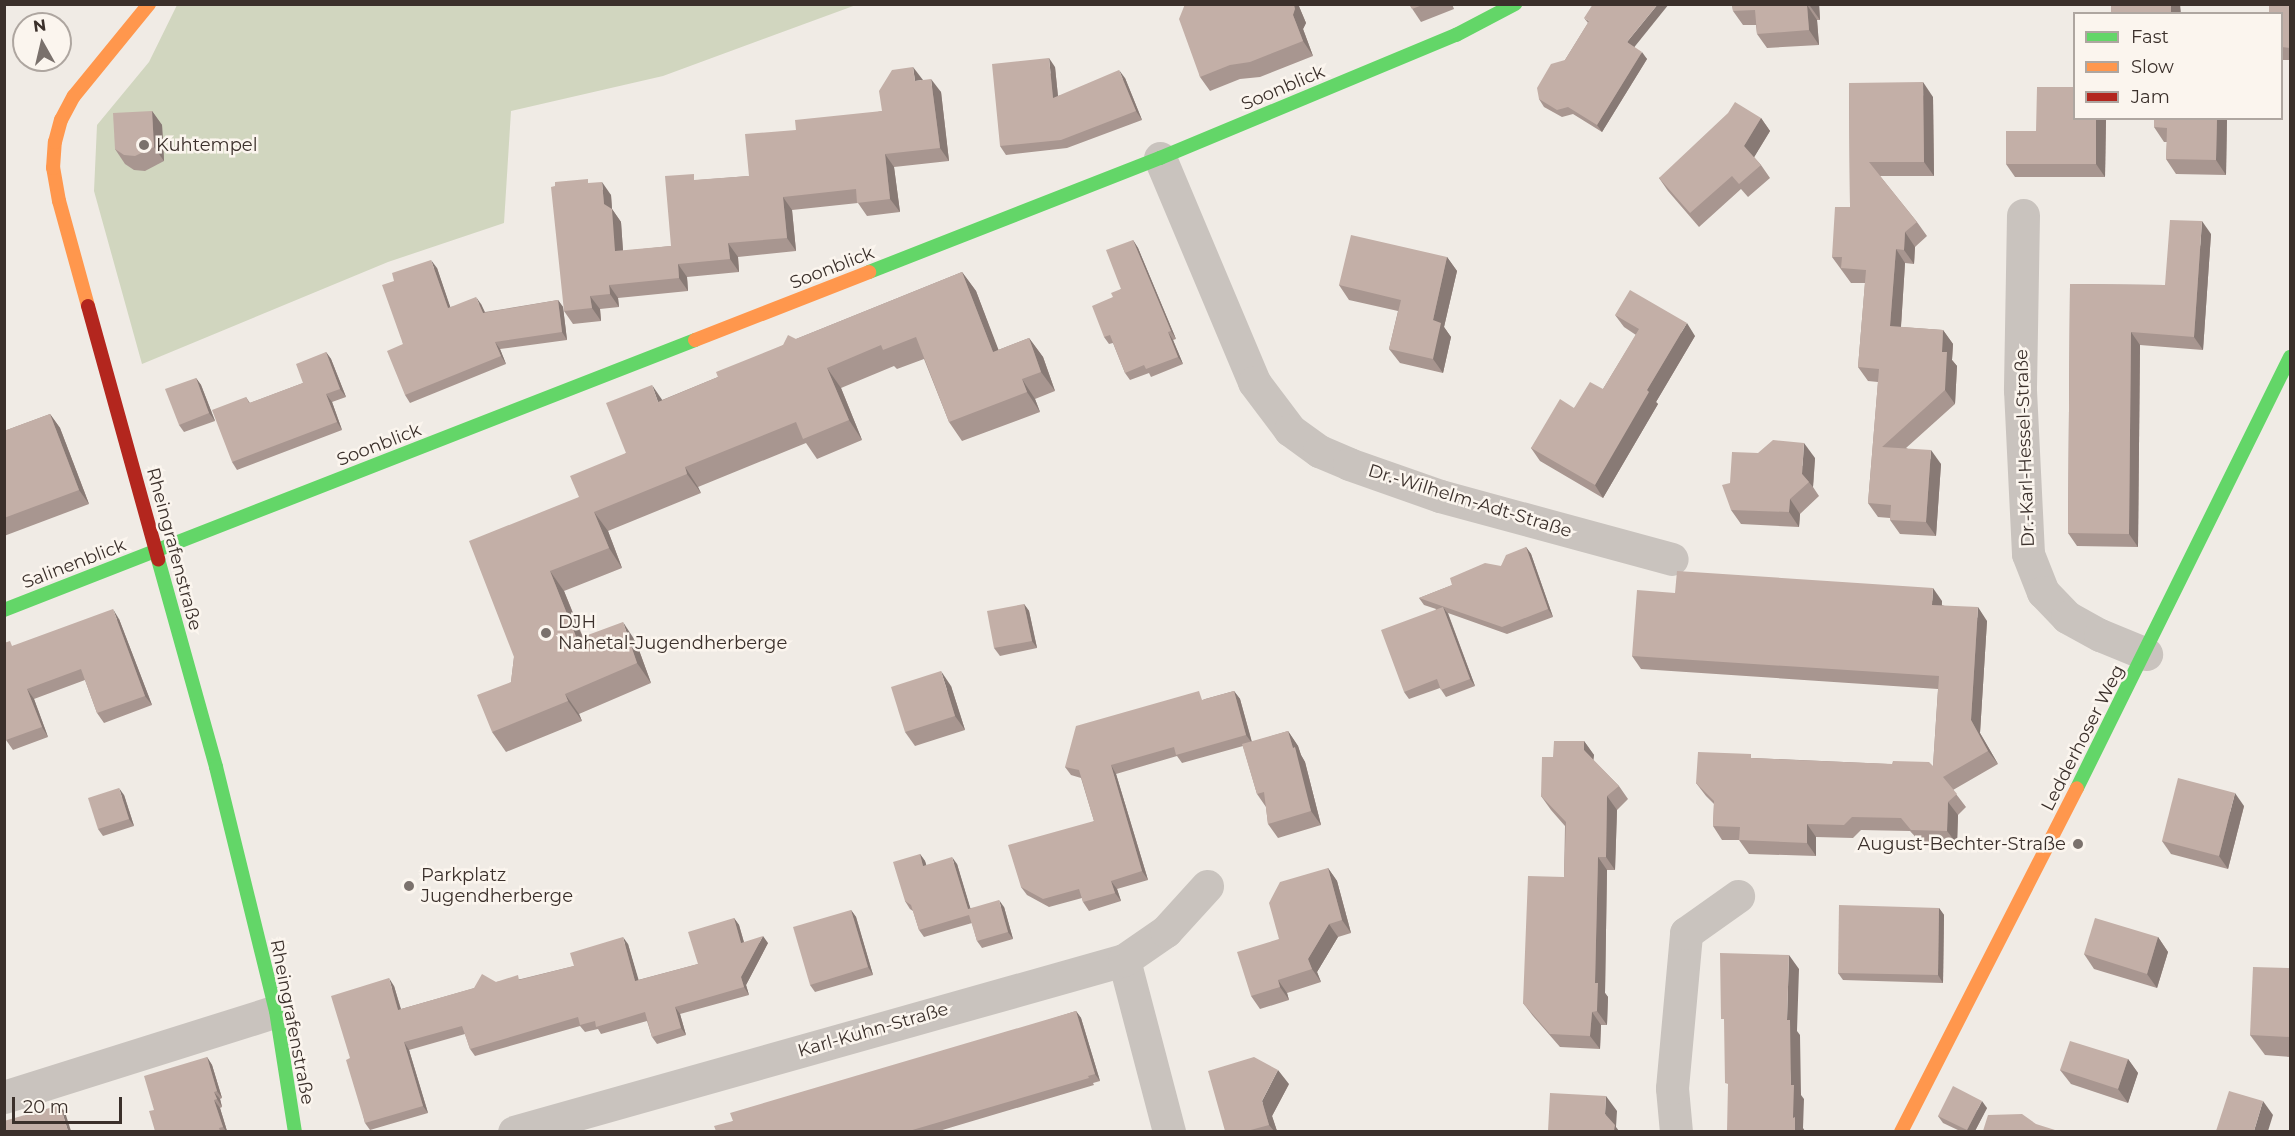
<!DOCTYPE html>
<meta charset="utf-8">
<style>
body{margin:0}
#map{position:relative;width:2295px;height:1136px;overflow:hidden;background:#f0ebe5;font-family:Montserrat,sans-serif}
div>[style]{position:absolute}
[style*='--x']{left:calc(var(--x)*1px);top:calc(var(--y)*1px);width:calc(var(--w)*1px);rotate:calc(var(--a)*1deg)}
.green>*{inset:0;background:#d1d6bf}
.street>*{height:33px;margin:-16.5px;padding:0 16.5px;transform-origin:16.5px;border-radius:16.5px;background:#c9c3be}
.fast>*{height:14px;margin:-7px;padding:0 7px;transform-origin:7px;border-radius:7px;background:#63d668}
.slow>*{height:14px;margin:-7px;padding:0 7px;transform-origin:7px;border-radius:7px;background:#ff974d}
.jam>*{height:14px;margin:-7px;padding:0 7px;transform-origin:7px;border-radius:7px;background:#b3261e}
.wall>*{inset:0;background:#a89690}
.shaded-wall>*{inset:0;background:#887a75}
.building>*{inset:0;background:#c3afa7}
.dots>*{width:16px;height:16px;translate:-50% -50%;box-sizing:border-box;border:3px solid #fbf5ee;border-radius:50%}
span{translate:-50% -50%;white-space:nowrap;text-align:center;line-height:1.15;-webkit-text-stroke:5px #fbf5ee;paint-order:stroke}
.street-label{font-size:18px;color:#3b302b}
.poi-label{font-size:18px;color:#3b302b}
.left{translate:0 -50%;text-align:left}
.right{translate:-100% -50%;text-align:right}
.frame{position:absolute;inset:0;border:6px solid #3b302b;pointer-events:none}
.legend{position:absolute;left:2073px;top:12px;width:210px;height:108px;box-sizing:border-box;background:#fbf5ee;border:2px solid #aea6a0;margin:0;padding:8px 10px;list-style:none;font-size:18px;color:#3b302b}
.legend li{display:flex;align-items:center;gap:12px;height:30px}
.legend b{width:30px;border:2px solid #aea6a0}
.north{position:absolute;left:12px;top:12px;width:60px;height:60px;box-sizing:border-box;background:#fbf5ee;border:2px solid #aea6a0;border-radius:50%;rotate:352deg;font-size:16px;font-weight:700;line-height:24px;text-align:center;color:#3b302b}
.north::after{content:'';display:block;margin:auto;width:21px;height:27px;background:#7a716c;clip-path:polygon(50% 0,100% 100%,50% 72%,0 100%)}
.scale{position:absolute;left:12px;top:1097px;width:110px;height:27px;box-sizing:border-box;border:3px solid #3b302b;border-top:0;padding-left:8px;font-size:18px;line-height:21px;white-space:nowrap;color:#3b302b;-webkit-text-stroke:4px #fbf5ee;paint-order:stroke}
</style>
<div id="map">
<div class="green">
<i style="clip-path:polygon(177px 5px,856px 5px,663px 76px,511px 111px,504px 223px,388px 262px,142px 364px,94px 191px,97px 125px,149px 62px)"></i>
</div>
<div class="street">
<i style="--x:1160;--y:158;--w:243;--a:67.2"></i>
<i style="--x:1254;--y:382;--w:60;--a:53.1"></i>
<i style="--x:1290;--y:430;--w:36;--a:36"></i>
<i style="--x:1319;--y:451;--w:33;--a:23"></i>
<i style="--x:1349;--y:464;--w:96;--a:19.4"></i>
<i style="--x:1440;--y:496;--w:240;--a:15.2"></i>
<i style="--x:2023;--y:215;--w:175;--a:91"></i>
<i style="--x:2020;--y:390;--w:164;--a:87.2"></i>
<i style="--x:2028;--y:554;--w:41;--a:68.5"></i>
<i style="--x:2043;--y:592;--w:35;--a:46"></i>
<i style="--x:2067;--y:617;--w:38;--a:29"></i>
<i style="--x:2100;--y:635;--w:50;--a:22.4"></i>
<i style="--x:1124;--y:960;--w:178;--a:75.3"></i>
<i style="--x:4;--y:1097;--w:285;--a:-17.5"></i>
<i style="--x:514;--y:1132;--w:634;--a:-15.75"></i>
<i style="--x:1124;--y:960;--w:51;--a:-34.6"></i>
<i style="--x:1166;--y:931;--w:61;--a:-47.7"></i>
<i style="--x:1676;--y:1132;--w:44;--a:-95.2"></i>
<i style="--x:1672;--y:1088;--w:156;--a:-84.8"></i>
<i style="--x:1686;--y:933;--w:64;--a:-35.4"></i>
</div>
<div class="fast">
<i style="--x:869;--y:272;--w:313;--a:-21.4"></i>
<i style="--x:1160;--y:158;--w:321;--a:-22.6"></i>
<i style="--x:1456;--y:35;--w:67;--a:-27.7"></i>
<i style="--x:158;--y:559;--w:216;--a:74.4"></i>
<i style="--x:216;--y:767;--w:251;--a:76.2"></i>
<i style="--x:276;--y:1011;--w:122;--a:81.1"></i>
<i style="--x:4;--y:610;--w:742;--a:-21.34"></i>
<i style="--x:2077;--y:788;--w:481;--a:-63.7"></i>
</div>
<div class="slow">
<i style="--x:88;--y:306;--w:109;--a:-105.4"></i>
<i style="--x:59;--y:201;--w:34;--a:-100"></i>
<i style="--x:53;--y:168;--w:26;--a:-86"></i>
<i style="--x:55;--y:142;--w:23;--a:-75"></i>
<i style="--x:61;--y:120;--w:27;--a:-62"></i>
<i style="--x:74;--y:96;--w:119;--a:-50.8"></i>
<i style="--x:695;--y:340;--w:187;--a:-21.3"></i>
<i style="--x:1901;--y:1132;--w:386;--a:-62.9"></i>
</div>
<div class="jam">
<i style="--x:88;--y:306;--w:263;--a:74.5"></i>
</div>
<div class="wall">
<i style="clip-path:polygon(1185px 4px,1298px 4px,1306px 23px,1303px 29px,1313px 56px,1260px 77px,1240px 79px,1210px 91px,1200px 77px)"></i>
<i style="clip-path:polygon(1409px 4px,1452px 4px,1454px 9px,1421px 22px)"></i>
<i style="clip-path:polygon(1732px 4px,1819px 4px,1820px 20px,1817px 20px,1819px 45px,1767px 48px,1757px 34px,1756px 25px,1743px 25px,1733px 11px)"></i>
<i style="clip-path:polygon(2290px 4px,2290px 60px,2282px 60px,2282px 14px)"></i>
<i style="clip-path:polygon(1584px 18px,1634px 47px,1647px 59px,1602px 132px,1573px 114px,1562px 117px,1544px 107px,1539px 99px,1565px 60px,1588px 23px)"></i>
<i style="clip-path:polygon(1055px 67px,1058px 96px,1125px 78px,1142px 120px,1067px 148px,1006px 155px,1000px 146px)"></i>
<i style="clip-path:polygon(922px 80px,941px 92px,949px 161px,894px 167px,900px 212px,867px 216px,858px 203px,792px 210px,796px 251px,738px 257px,739px 272px,687px 277px,688px 291px,618px 298px,619px 307px,600px 309px,601px 321px,573px 324px,564px 311px,591px 183px,611px 195px,612px 209px,621px 222px,623px 251px,671px 246px,698px 180px,749px 176px,796px 130px,882px 111px)"></i>
<i style="clip-path:polygon(1849px 83px,1933px 97px,1934px 176px,1880px 176px,1917px 222px,1927px 236px,1915px 247px,1914px 264px,1905px 263px,1901px 327px,1943px 330px,1953px 344px,1952px 360px,1957px 366px,1955px 404px,1906px 448px,1941px 464px,1936px 536px,1900px 534px,1890px 520px,1890px 518px,1878px 517px,1868px 503px,1878px 382px,1868px 381px,1858px 367px,1865px 283px,1851px 283px,1832px 257px,1850px 207px)"></i>
<i style="clip-path:polygon(152px 111px,162px 125px,164px 161px,145px 171px,134px 170px,125px 164px,115px 149px)"></i>
<i style="clip-path:polygon(1761px 118px,1770px 131px,1754px 157px,1761px 165px,1770px 178px,1748px 197px,1741px 189px,1699px 227px,1668px 191px,1659px 178px)"></i>
<i style="clip-path:polygon(2074px 118px,2106px 118px,2105px 177px,2015px 177px,2006px 164px,2036px 131px)"></i>
<i style="clip-path:polygon(2154px 118px,2227px 118px,2226px 175px,2176px 174px,2166px 159px,2167px 142px,2164px 142px,2154px 127px)"></i>
<i style="clip-path:polygon(2211px 234px,2203px 350px,2140px 345px,2138px 547px,2077px 546px,2068px 533px,2070px 284px,2165px 285px)"></i>
<i style="clip-path:polygon(1133px 240px,1138px 248px,1176px 339px,1173px 340px,1183px 364px,1151px 377px,1149px 373px,1130px 380px,1125px 373px,1113px 343px,1109px 344px,1104px 337px,1113px 297px,1121px 289px)"></i>
<i style="clip-path:polygon(1447px 257px,1457px 271px,1444px 327px,1451px 337px,1443px 373px,1400px 363px,1389px 349px,1398px 311px,1349px 300px,1339px 285px)"></i>
<i style="clip-path:polygon(437px 268px,450px 307px,481px 304px,485px 312px,558px 300px,563px 307px,567px 340px,500px 349px,506px 364px,410px 403px,405px 395px,403px 344px,394px 281px)"></i>
<i style="clip-path:polygon(962px 272px,976px 291px,998px 350px,1029px 338px,1043px 357px,1055px 391px,1035px 399px,1040px 412px,962px 441px,949px 422px,924px 359px,897px 369px,894px 366px,841px 388px,862px 440px,817px 459px,806px 443px,698px 487px,701px 493px,608px 531px,622px 568px,564px 591px,583px 637px,636px 642px,651px 683px,579px 714px,582px 721px,506px 752px,492px 732px,511px 682px,514px 657px,579px 497px,626px 453px,662px 400px,718px 377px,796px 339px)"></i>
<i style="clip-path:polygon(1615px 315px,1695px 336px,1656px 402px,1658px 404px,1603px 498px,1540px 461px,1531px 448px,1574px 408px,1603px 389px,1636px 335px,1624px 327px)"></i>
<i style="clip-path:polygon(326px 352px,331px 359px,346px 397px,332px 402px,342px 430px,237px 470px,232px 462px,246px 397px,250px 403px,303px 383px)"></i>
<i style="clip-path:polygon(196px 378px,201px 385px,215px 421px,184px 432px,179px 425px)"></i>
<i style="clip-path:polygon(50px 414px,60px 428px,89px 504px,4px 536px,4px 431px)"></i>
<i style="clip-path:polygon(1815px 458px,1813px 487px,1819px 496px,1800px 514px,1799px 527px,1741px 524px,1731px 510px)"></i>
<i style="clip-path:polygon(1526px 547px,1531px 554px,1553px 617px,1507px 634px,1448px 613px,1475px 686px,1446px 697px,1440px 688px,1409px 699px,1404px 692px,1436px 609px,1424px 605px,1419px 598px,1501px 566px)"></i>
<i style="clip-path:polygon(1675px 593px,1942px 601px,1942px 605px,1987px 621px,1980px 733px,1998px 764px,1953px 790px,1966px 807px,1958px 815px,1957px 844px,1921px 843px,1910px 831px,1861px 830px,1853px 838px,1816px 837px,1816px 856px,1749px 854px,1739px 840px,1722px 840px,1713px 826px,1714px 804px,1706px 796px,1696px 783px,1753px 758px,1933px 766px,1938px 689px,1641px 669px,1632px 656px)"></i>
<i style="clip-path:polygon(1024px 604px,1029px 611px,1037px 648px,1000px 656px,994px 648px)"></i>
<i style="clip-path:polygon(119px 619px,152px 705px,104px 723px,97px 713px,85px 680px,34px 699px,48px 737px,13px 750px,6px 740px,13px 646px)"></i>
<i style="clip-path:polygon(951px 686px,965px 730px,915px 746px,905px 732px)"></i>
<i style="clip-path:polygon(1234px 691px,1240px 699px,1252px 742px,1288px 731px,1298px 746px,1301px 755px,1305px 762px,1321px 825px,1278px 838px,1268px 824px,1266px 807px,1257px 794px,1243px 746px,1182px 763px,1177px 756px,1116px 774px,1148px 880px,1117px 889px,1121px 901px,1089px 911px,1083px 902px,1082px 898px,1049px 907px,1027px 895px,1021px 887px,1094px 821px,1081px 778px,1071px 775px,1065px 767px,1205px 699px)"></i>
<i style="clip-path:polygon(1584px 741px,1594px 755px,1593px 760px,1619px 786px,1628px 799px,1617px 810px,1615px 870px,1607px 870px,1605px 993px,1608px 997px,1607px 1025px,1601px 1025px,1600px 1049px,1560px 1047px,1533px 1016px,1523px 1003px,1564px 877px,1565px 826px,1551px 810px,1541px 796px,1553px 757px)"></i>
<i style="clip-path:polygon(124px 795px,134px 826px,103px 836px,98px 829px)"></i>
<i style="clip-path:polygon(2244px 806px,2228px 869px,2171px 854px,2162px 841px)"></i>
<i style="clip-path:polygon(920px 854px,925px 861px,926px 865px,957px 864px,970px 908px,1004px 907px,1013px 939px,982px 948px,977px 941px,972px 923px,924px 937px,919px 930px,913px 911px,910px 909px,905px 901px)"></i>
<i style="clip-path:polygon(1328px 868px,1337px 881px,1351px 933px,1338px 937px,1317px 972px,1321px 982px,1287px 993px,1289px 1000px,1260px 1009px,1251px 996px,1279px 939px)"></i>
<i style="clip-path:polygon(1939px 908px,1944px 915px,1943px 983px,1843px 980px,1838px 973px)"></i>
<i style="clip-path:polygon(851px 910px,856px 917px,873px 975px,815px 992px,810px 985px)"></i>
<i style="clip-path:polygon(734px 918px,739px 925px,744px 942px,768px 943px,746px 985px,749px 995px,680px 1014px,686px 1035px,657px 1044px,652px 1037px,647px 1021px,601px 1034px,598px 1029px,585px 1032px,580px 1026px,475px 1056px,470px 1049px,465px 1034px,409px 1050px,428px 1113px,370px 1130px,365px 1123px,350px 1058px,394px 986px,401px 1009px,496px 982px,521px 979px,574px 966px,628px 944px,638px 980px,698px 964px)"></i>
<i style="clip-path:polygon(2158px 937px,2168px 952px,2157px 988px,2094px 969px,2084px 954px)"></i>
<i style="clip-path:polygon(2290px 968px,2290px 1057px,2265px 1055px,2250px 1035px)"></i>
<i style="clip-path:polygon(1076px 1011px,1081px 1018px,1100px 1081px,1093px 1083px,1094px 1085px,939px 1131px,716px 1131px,733px 1121px)"></i>
<i style="clip-path:polygon(207px 1057px,212px 1065px,222px 1098px,220px 1099px,222px 1107px,220px 1108px,227px 1131px,155px 1131px,154px 1110px)"></i>
<i style="clip-path:polygon(2128px 1059px,2138px 1073px,2128px 1103px,2071px 1084px,2060px 1070px)"></i>
<i style="clip-path:polygon(1289px 1084px,1272px 1116px,1277px 1131px,1225px 1131px)"></i>
<i style="clip-path:polygon(1987px 1108px,1975px 1131px,1960px 1131px,1943px 1123px,1938px 1116px)"></i>
</div>
<div class="shaded-wall">
<i style="clip-path:polygon(1294px 4px,1298px 4px,1306px 23px,1303px 29px,1313px 56px,1303px 41px,1293px 15px)"></i>
<i style="clip-path:polygon(1658px 4px,1669px 4px,1632px 50px,1627px 42px)"></i>
<i style="clip-path:polygon(1810px 4px,1819px 4px,1820px 20px,1810px 6px)"></i>
<i style="clip-path:polygon(2171px 4px,2180px 4px,2181px 14px,2171px 14px)"></i>
<i style="clip-path:polygon(1807px 5px,1817px 20px,1819px 45px,1809px 30px)"></i>
<i style="clip-path:polygon(1642px 52px,1647px 59px,1602px 132px,1597px 125px)"></i>
<i style="clip-path:polygon(1049px 58px,1055px 67px,1059px 107px,1053px 98px)"></i>
<i style="clip-path:polygon(913px 67px,923px 80px,915px 81px)"></i>
<i style="clip-path:polygon(1119px 70px,1125px 78px,1142px 120px,1136px 111px)"></i>
<i style="clip-path:polygon(931px 79px,941px 92px,949px 161px,940px 148px)"></i>
<i style="clip-path:polygon(1923px 82px,1933px 97px,1934px 176px,1924px 162px)"></i>
<i style="clip-path:polygon(152px 111px,162px 125px,164px 161px,154px 147px)"></i>
<i style="clip-path:polygon(1761px 118px,1770px 131px,1753px 159px,1744px 146px)"></i>
<i style="clip-path:polygon(2096px 118px,2106px 118px,2105px 177px,2096px 164px)"></i>
<i style="clip-path:polygon(2217px 118px,2227px 118px,2226px 175px,2216px 160px)"></i>
<i style="clip-path:polygon(885px 154px,894px 167px,900px 212px,890px 199px)"></i>
<i style="clip-path:polygon(602px 182px,611px 195px,612px 209px,621px 222px,624px 265px,615px 251px,604px 204px)"></i>
<i style="clip-path:polygon(783px 197px,792px 210px,796px 251px,787px 238px)"></i>
<i style="clip-path:polygon(2202px 221px,2211px 234px,2203px 350px,2194px 337px)"></i>
<i style="clip-path:polygon(1905px 232px,1915px 247px,1914px 264px,1904px 250px)"></i>
<i style="clip-path:polygon(1133px 240px,1138px 248px,1176px 339px,1171px 331px)"></i>
<i style="clip-path:polygon(728px 243px,738px 257px,739px 272px,730px 259px)"></i>
<i style="clip-path:polygon(1896px 249px,1905px 263px,1900px 341px,1890px 326px)"></i>
<i style="clip-path:polygon(1447px 257px,1457px 271px,1444px 327px,1451px 337px,1443px 373px,1433px 359px,1433px 320px)"></i>
<i style="clip-path:polygon(431px 260px,437px 268px,453px 315px,448px 308px)"></i>
<i style="clip-path:polygon(678px 264px,687px 277px,688px 291px,679px 278px)"></i>
<i style="clip-path:polygon(962px 272px,976px 291px,1007px 372px,993px 352px)"></i>
<i style="clip-path:polygon(609px 285px,618px 298px,619px 307px,610px 294px)"></i>
<i style="clip-path:polygon(590px 296px,600px 309px,601px 321px,592px 308px)"></i>
<i style="clip-path:polygon(476px 297px,481px 304px,488px 320px,483px 313px)"></i>
<i style="clip-path:polygon(558px 300px,563px 307px,567px 340px,562px 332px)"></i>
<i style="clip-path:polygon(1687px 323px,1695px 336px,1656px 402px,1658px 404px,1603px 498px,1595px 485px,1647px 390px)"></i>
<i style="clip-path:polygon(1943px 330px,1953px 344px,1952px 360px,1957px 366px,1955px 404px,1945px 390px,1942px 352px)"></i>
<i style="clip-path:polygon(1168px 332px,1173px 340px,1183px 364px,1178px 357px)"></i>
<i style="clip-path:polygon(2131px 332px,2140px 345px,2138px 547px,2129px 534px)"></i>
<i style="clip-path:polygon(1029px 338px,1043px 357px,1055px 391px,1041px 372px)"></i>
<i style="clip-path:polygon(495px 342px,500px 349px,506px 364px,501px 356px)"></i>
<i style="clip-path:polygon(326px 352px,331px 359px,346px 397px,340px 389px)"></i>
<i style="clip-path:polygon(827px 368px,841px 388px,862px 440px,849px 420px)"></i>
<i style="clip-path:polygon(196px 378px,201px 385px,215px 421px,209px 413px)"></i>
<i style="clip-path:polygon(1022px 379px,1035px 399px,1040px 412px,1027px 392px)"></i>
<i style="clip-path:polygon(652px 385px,665px 404px,658px 402px)"></i>
<i style="clip-path:polygon(326px 394px,332px 402px,342px 430px,337px 422px)"></i>
<i style="clip-path:polygon(50px 414px,60px 428px,89px 504px,79px 490px)"></i>
<i style="clip-path:polygon(1804px 443px,1815px 458px,1813px 487px,1802px 474px)"></i>
<i style="clip-path:polygon(1931px 450px,1941px 464px,1936px 536px,1926px 522px)"></i>
<i style="clip-path:polygon(685px 467px,698px 487px,701px 493px,687px 474px)"></i>
<i style="clip-path:polygon(1790px 499px,1800px 514px,1799px 527px,1789px 512px)"></i>
<i style="clip-path:polygon(594px 512px,608px 531px,622px 568px,609px 548px)"></i>
<i style="clip-path:polygon(1526px 547px,1531px 554px,1553px 617px,1548px 609px)"></i>
<i style="clip-path:polygon(550px 571px,564px 591px,591px 659px,577px 639px)"></i>
<i style="clip-path:polygon(1933px 588px,1942px 601px,1941px 618px,1932px 605px)"></i>
<i style="clip-path:polygon(1024px 604px,1029px 611px,1037px 648px,1032px 641px)"></i>
<i style="clip-path:polygon(1443px 607px,1448px 614px,1475px 686px,1470px 679px)"></i>
<i style="clip-path:polygon(1978px 607px,1987px 621px,1980px 733px,1998px 764px,1988px 751px,1971px 720px)"></i>
<i style="clip-path:polygon(113px 609px,119px 619px,152px 705px,145px 696px)"></i>
<i style="clip-path:polygon(623px 622px,636px 642px,651px 683px,637px 663px)"></i>
<i style="clip-path:polygon(941px 671px,951px 686px,965px 730px,955px 716px)"></i>
<i style="clip-path:polygon(27px 689px,34px 699px,48px 737px,42px 727px)"></i>
<i style="clip-path:polygon(1234px 691px,1240px 699px,1252px 743px,1246px 735px)"></i>
<i style="clip-path:polygon(565px 694px,579px 714px,582px 721px,568px 701px)"></i>
<i style="clip-path:polygon(1288px 731px,1298px 746px,1301px 755px,1305px 762px,1321px 825px,1311px 811px)"></i>
<i style="clip-path:polygon(1584px 741px,1594px 755px,1593px 763px,1584px 750px)"></i>
<i style="clip-path:polygon(1111px 765px,1116px 774px,1148px 880px,1142px 871px)"></i>
<i style="clip-path:polygon(119px 788px,124px 795px,134px 826px,129px 819px)"></i>
<i style="clip-path:polygon(2235px 793px,2244px 806px,2228px 869px,2219px 856px)"></i>
<i style="clip-path:polygon(1607px 796px,1617px 810px,1615px 870px,1606px 857px)"></i>
<i style="clip-path:polygon(1948px 802px,1958px 815px,1957px 844px,1947px 831px)"></i>
<i style="clip-path:polygon(1807px 824px,1816px 837px,1816px 856px,1807px 843px)"></i>
<i style="clip-path:polygon(920px 854px,925px 861px,929px 873px,923px 866px)"></i>
<i style="clip-path:polygon(952px 857px,957px 864px,973px 917px,968px 909px)"></i>
<i style="clip-path:polygon(1598px 857px,1607px 870px,1605px 993px,1608px 997px,1607px 1025px,1597px 1011px,1595px 983px)"></i>
<i style="clip-path:polygon(1328px 868px,1337px 881px,1351px 933px,1342px 920px)"></i>
<i style="clip-path:polygon(1111px 881px,1117px 889px,1121px 901px,1115px 893px)"></i>
<i style="clip-path:polygon(999px 900px,1004px 907px,1013px 939px,1008px 932px)"></i>
<i style="clip-path:polygon(1939px 908px,1944px 915px,1943px 983px,1938px 975px)"></i>
<i style="clip-path:polygon(851px 910px,856px 917px,873px 975px,868px 967px)"></i>
<i style="clip-path:polygon(734px 918px,739px 925px,746px 950px,741px 943px)"></i>
<i style="clip-path:polygon(1329px 924px,1338px 937px,1317px 972px,1321px 982px,1312px 969px,1308px 959px)"></i>
<i style="clip-path:polygon(763px 936px,768px 943px,746px 985px,749px 995px,744px 987px,741px 977px)"></i>
<i style="clip-path:polygon(623px 937px,628px 944px,641px 988px,635px 981px)"></i>
<i style="clip-path:polygon(2158px 937px,2168px 952px,2157px 988px,2147px 974px)"></i>
<i style="clip-path:polygon(1789px 955px,1799px 969px,1797px 1031px,1800px 1035px,1801px 1095px,1804px 1099px,1803px 1128px,1805px 1131px,1795px 1131px,1793px 1118px,1787px 1020px)"></i>
<i style="clip-path:polygon(389px 978px,394px 986px,403px 1017px,398px 1010px)"></i>
<i style="clip-path:polygon(1278px 980px,1287px 993px,1289px 1000px,1280px 987px)"></i>
<i style="clip-path:polygon(675px 1007px,680px 1014px,686px 1035px,681px 1028px)"></i>
<i style="clip-path:polygon(1076px 1011px,1081px 1018px,1100px 1081px,1095px 1074px)"></i>
<i style="clip-path:polygon(1592px 1012px,1601px 1025px,1600px 1049px,1590px 1036px)"></i>
<i style="clip-path:polygon(404px 1042px,409px 1050px,428px 1113px,423px 1106px)"></i>
<i style="clip-path:polygon(207px 1057px,212px 1065px,222px 1098px,217px 1091px)"></i>
<i style="clip-path:polygon(2128px 1059px,2138px 1073px,2128px 1103px,2118px 1089px)"></i>
<i style="clip-path:polygon(1278px 1070px,1289px 1084px,1272px 1116px,1277px 1131px,1274px 1131px,1269px 1125px,1262px 1101px)"></i>
<i style="clip-path:polygon(214px 1092px,220px 1099px,222px 1107px,217px 1099px)"></i>
<i style="clip-path:polygon(1606px 1096px,1617px 1111px,1616px 1127px,1619px 1131px,1614px 1131px,1605px 1114px)"></i>
<i style="clip-path:polygon(214px 1100px,220px 1108px,227px 1131px,226px 1131px,223px 1127px)"></i>
<i style="clip-path:polygon(1982px 1101px,1987px 1108px,1975px 1131px,1968px 1131px,1967px 1130px)"></i>
<i style="clip-path:polygon(2263px 1101px,2273px 1115px,2268px 1131px,2254px 1131px)"></i>
<i style="clip-path:polygon(60px 1105px,65px 1112px,71px 1131px,68px 1131px)"></i>
</div>
<div class="building">
<i style="clip-path:polygon(1185px 4px,1294px 4px,1295px 9px,1293px 15px,1303px 41px,1250px 62px,1230px 65px,1200px 77px,1179px 19px)"></i>
<i style="clip-path:polygon(1409px 4px,1425px 4px,1412px 9px)"></i>
<i style="clip-path:polygon(1593px 4px,1658px 4px,1627px 42px,1642px 52px,1597px 125px,1568px 107px,1557px 110px,1539px 99px,1537px 88px,1551px 64px,1565px 60px,1589px 21px,1584px 18px)"></i>
<i style="clip-path:polygon(1732px 4px,1810px 4px,1810px 6px,1807px 5px,1809px 30px,1757px 34px,1755px 10px,1733px 11px)"></i>
<i style="clip-path:polygon(2111px 4px,2171px 4px,2171px 14px,2111px 14px)"></i>
<i style="clip-path:polygon(2269px 4px,2290px 4px,2290px 48px,2282px 47px,2282px 14px,2269px 14px)"></i>
<i style="clip-path:polygon(1049px 58px,1053px 98px,1119px 70px,1136px 111px,1061px 140px,1000px 146px,992px 64px)"></i>
<i style="clip-path:polygon(913px 67px,915px 81px,931px 79px,940px 148px,885px 154px,890px 199px,857px 203px,856px 189px,783px 197px,787px 238px,728px 243px,730px 259px,678px 264px,679px 278px,609px 285px,610px 294px,590px 296px,592px 308px,564px 311px,551px 187px,555px 186px,555px 182px,588px 179px,588px 183px,602px 182px,604px 204px,612px 209px,615px 251px,671px 246px,665px 176px,694px 174px,694px 180px,749px 176px,745px 134px,796px 130px,795px 120px,882px 111px,879px 91px,892px 70px)"></i>
<i style="clip-path:polygon(1923px 82px,1924px 162px,1869px 162px,1917px 222px,1905px 232px,1904px 250px,1896px 249px,1890px 326px,1943px 330px,1942px 352px,1947px 352px,1945px 390px,1882px 447px,1931px 450px,1926px 522px,1890px 520px,1891px 505px,1868px 503px,1879px 369px,1858px 367px,1866px 270px,1841px 268px,1842px 257px,1832px 257px,1835px 207px,1850px 207px,1849px 83px)"></i>
<i style="clip-path:polygon(2037px 87px,2074px 87px,2074px 118px,2096px 118px,2096px 164px,2006px 164px,2006px 131px,2036px 131px)"></i>
<i style="clip-path:polygon(1735px 102px,1761px 118px,1744px 146px,1761px 165px,1739px 184px,1732px 176px,1690px 213px,1659px 178px,1728px 113px)"></i>
<i style="clip-path:polygon(152px 111px,154px 147px,135px 156px,124px 155px,115px 149px,113px 113px)"></i>
<i style="clip-path:polygon(2154px 118px,2217px 118px,2216px 160px,2166px 159px,2167px 128px,2154px 127px)"></i>
<i style="clip-path:polygon(2170px 220px,2202px 221px,2194px 337px,2131px 332px,2129px 534px,2068px 533px,2070px 284px,2165px 285px)"></i>
<i style="clip-path:polygon(1351px 235px,1447px 257px,1433px 320px,1441px 323px,1433px 359px,1389px 349px,1401px 300px,1339px 285px)"></i>
<i style="clip-path:polygon(1133px 240px,1171px 331px,1168px 332px,1178px 357px,1146px 369px,1144px 365px,1125px 373px,1110px 335px,1104px 337px,1092px 306px,1113px 297px,1111px 293px,1121px 289px,1106px 250px)"></i>
<i style="clip-path:polygon(431px 260px,448px 308px,476px 297px,483px 313px,558px 300px,562px 332px,495px 342px,501px 356px,405px 395px,387px 351px,403px 344px,382px 285px,394px 281px,392px 273px)"></i>
<i style="clip-path:polygon(962px 272px,993px 352px,1029px 338px,1041px 372px,1022px 379px,1027px 392px,949px 422px,916px 337px,883px 350px,881px 345px,827px 368px,849px 420px,803px 439px,796px 422px,685px 467px,687px 474px,594px 512px,609px 548px,550px 571px,577px 639px,623px 622px,637px 663px,565px 694px,568px 701px,492px 732px,477px 695px,511px 682px,514px 657px,469px 541px,579px 497px,570px 476px,626px 453px,606px 403px,652px 385px,658px 402px,718px 377px,716px 372px,783px 345px,788px 335px,796px 339px)"></i>
<i style="clip-path:polygon(1630px 290px,1687px 323px,1647px 390px,1649px 392px,1595px 485px,1531px 448px,1560px 399px,1574px 408px,1590px 382px,1603px 389px,1639px 329px,1615px 315px)"></i>
<i style="clip-path:polygon(326px 352px,340px 389px,326px 394px,337px 422px,232px 462px,212px 410px,246px 397px,249px 403px,303px 383px,296px 364px)"></i>
<i style="clip-path:polygon(196px 378px,209px 413px,179px 425px,165px 389px)"></i>
<i style="clip-path:polygon(50px 414px,79px 490px,4px 518px,4px 431px)"></i>
<i style="clip-path:polygon(1773px 440px,1804px 443px,1802px 474px,1809px 482px,1790px 499px,1789px 512px,1731px 510px,1722px 485px,1730px 483px,1732px 452px,1758px 453px)"></i>
<i style="clip-path:polygon(1526px 547px,1548px 609px,1502px 627px,1419px 598px,1452px 585px,1450px 578px,1485px 563px,1501px 566px,1506px 555px)"></i>
<i style="clip-path:polygon(1677px 571px,1933px 588px,1932px 605px,1978px 607px,1971px 720px,1988px 751px,1943px 777px,1957px 794px,1948px 802px,1947px 831px,1911px 830px,1901px 818px,1852px 817px,1844px 825px,1807px 824px,1807px 843px,1739px 840px,1740px 827px,1713px 826px,1714px 801px,1696px 783px,1698px 752px,1751px 754px,1751px 758px,1892px 764px,1893px 761px,1929px 762px,1933px 766px,1939px 676px,1632px 656px,1637px 590px,1675px 593px)"></i>
<i style="clip-path:polygon(1024px 604px,1032px 641px,994px 648px,987px 611px)"></i>
<i style="clip-path:polygon(1443px 607px,1470px 679px,1441px 690px,1437px 679px,1404px 692px,1381px 630px)"></i>
<i style="clip-path:polygon(113px 609px,145px 696px,97px 713px,81px 669px,27px 689px,42px 727px,6px 740px,4px 735px,4px 643px,10px 641px,12px 646px)"></i>
<i style="clip-path:polygon(941px 671px,955px 716px,905px 732px,891px 687px)"></i>
<i style="clip-path:polygon(1199px 691px,1202px 700px,1234px 691px,1246px 735px,1176px 755px,1174px 747px,1111px 765px,1142px 871px,1111px 881px,1115px 893px,1083px 902px,1079px 889px,1043px 899px,1021px 887px,1008px 845px,1094px 821px,1079px 770px,1065px 767px,1076px 726px)"></i>
<i style="clip-path:polygon(1288px 731px,1293px 748px,1295px 747px,1311px 811px,1268px 824px,1264px 792px,1257px 794px,1242px 744px)"></i>
<i style="clip-path:polygon(1554px 741px,1584px 741px,1584px 750px,1619px 786px,1607px 796px,1606px 857px,1598px 857px,1595px 983px,1598px 983px,1597px 1011px,1592px 1012px,1590px 1036px,1550px 1034px,1523px 1003px,1528px 876px,1564px 877px,1566px 822px,1541px 796px,1542px 757px,1553px 757px)"></i>
<i style="clip-path:polygon(2178px 778px,2235px 793px,2219px 856px,2162px 841px)"></i>
<i style="clip-path:polygon(119px 788px,129px 819px,98px 829px,88px 798px)"></i>
<i style="clip-path:polygon(920px 854px,923px 866px,952px 857px,968px 909px,999px 900px,1008px 932px,977px 941px,969px 915px,919px 930px,911px 905px,905px 901px,893px 862px)"></i>
<i style="clip-path:polygon(1328px 868px,1342px 920px,1329px 924px,1308px 959px,1312px 969px,1278px 980px,1280px 987px,1251px 996px,1237px 952px,1279px 939px,1269px 903px,1280px 882px)"></i>
<i style="clip-path:polygon(1839px 905px,1939px 908px,1938px 975px,1838px 973px)"></i>
<i style="clip-path:polygon(851px 910px,868px 967px,810px 985px,793px 927px)"></i>
<i style="clip-path:polygon(734px 918px,741px 943px,763px 936px,741px 977px,744px 987px,675px 1007px,681px 1028px,652px 1037px,645px 1012px,596px 1027px,595px 1021px,580px 1025px,578px 1017px,470px 1049px,462px 1026px,404px 1042px,423px 1106px,365px 1123px,346px 1060px,350px 1058px,331px 996px,389px 978px,398px 1010px,474px 988px,482px 974px,496px 982px,518px 975px,519px 980px,574px 966px,570px 953px,623px 937px,635px 981px,698px 964px,688px 932px)"></i>
<i style="clip-path:polygon(2095px 918px,2158px 937px,2147px 974px,2084px 954px)"></i>
<i style="clip-path:polygon(1720px 953px,1789px 955px,1787px 1020px,1790px 1020px,1791px 1085px,1794px 1085px,1793px 1118px,1795px 1117px,1795px 1131px,1727px 1131px,1728px 1084px,1725px 1083px,1724px 1019px,1721px 1019px)"></i>
<i style="clip-path:polygon(2253px 967px,2290px 968px,2290px 1037px,2250px 1035px)"></i>
<i style="clip-path:polygon(1076px 1011px,1095px 1074px,1088px 1076px,1089px 1078px,909px 1131px,716px 1131px,714px 1126px,733px 1121px,730px 1113px)"></i>
<i style="clip-path:polygon(2070px 1041px,2128px 1059px,2118px 1089px,2060px 1070px)"></i>
<i style="clip-path:polygon(207px 1057px,217px 1091px,214px 1092px,217px 1099px,214px 1100px,223px 1127px,219px 1128px,220px 1131px,155px 1131px,149px 1111px,154px 1110px,144px 1076px)"></i>
<i style="clip-path:polygon(1254px 1057px,1278px 1070px,1262px 1101px,1269px 1125px,1247px 1131px,1225px 1131px,1208px 1071px)"></i>
<i style="clip-path:polygon(1953px 1086px,1982px 1101px,1967px 1130px,1938px 1116px)"></i>
<i style="clip-path:polygon(2229px 1091px,2263px 1101px,2254px 1131px,2216px 1131px)"></i>
<i style="clip-path:polygon(1550px 1093px,1606px 1096px,1605px 1114px,1615px 1125px,1614px 1131px,1548px 1131px)"></i>
<i style="clip-path:polygon(60px 1105px,68px 1131px,4px 1131px,4px 1121px)"></i>
<i style="clip-path:polygon(2022px 1114px,2036px 1124px,2055px 1130px,2054px 1131px,1983px 1131px,1988px 1115px)"></i>
</div>
<div class="dots">
<i style="left:144px;top:145px;background:#7a716c"></i>
<i style="left:546px;top:633px;background:#7a716c"></i>
<i style="left:2078px;top:844px;background:#7a716c"></i>
<i style="left:409px;top:886px;background:#7a716c"></i>
</div>
<div class="street-label">
<span style="left:1283px;top:88px;rotate:-23deg">Soonblick</span>
<span style="left:832px;top:268px;rotate:-21deg">Soonblick</span>
<span style="left:379px;top:445px;rotate:-21deg">Soonblick</span>
<span style="left:2025px;top:448px;rotate:-92deg">Dr.-Karl-Hessel-Straße</span>
<span style="left:1470px;top:501px;rotate:17deg">Dr.-Wilhelm-Adt-Straße</span>
<span style="left:174px;top:549px;rotate:75deg">Rheingrafenstraße</span>
<span style="left:74px;top:564px;rotate:-21deg">Salinenblick</span>
<span style="left:2083px;top:738px;rotate:-63deg">Ledderhoser Weg</span>
<span style="left:292px;top:1022px;rotate:79deg">Rheingrafenstraße</span>
<span style="left:873px;top:1030px;rotate:-16deg">Karl-Kuhn-Straße</span>
</div>
<div class="poi-label">
<span class="left" style="left:156px;top:145px">Kuhtempel</span>
<span class="left" style="left:558px;top:633px">DJH<br>Nahetal-Jugendherberge</span>
<span class="right" style="left:2066px;top:844px">August-Bechter-Straße</span>
<span class="left" style="left:421px;top:886px">Parkplatz<br>Jugendherberge</span>
</div>
<div class="frame"></div>
<ul class="legend">
<li><b style="height:8px;background:#63d668"></b>Fast</li>
<li><b style="height:8px;background:#ff974d"></b>Slow</li>
<li><b style="height:8px;background:#b3261e"></b>Jam</li>
</ul>
<div class="north">N</div>
<div class="scale">20 m</div>
</div>
